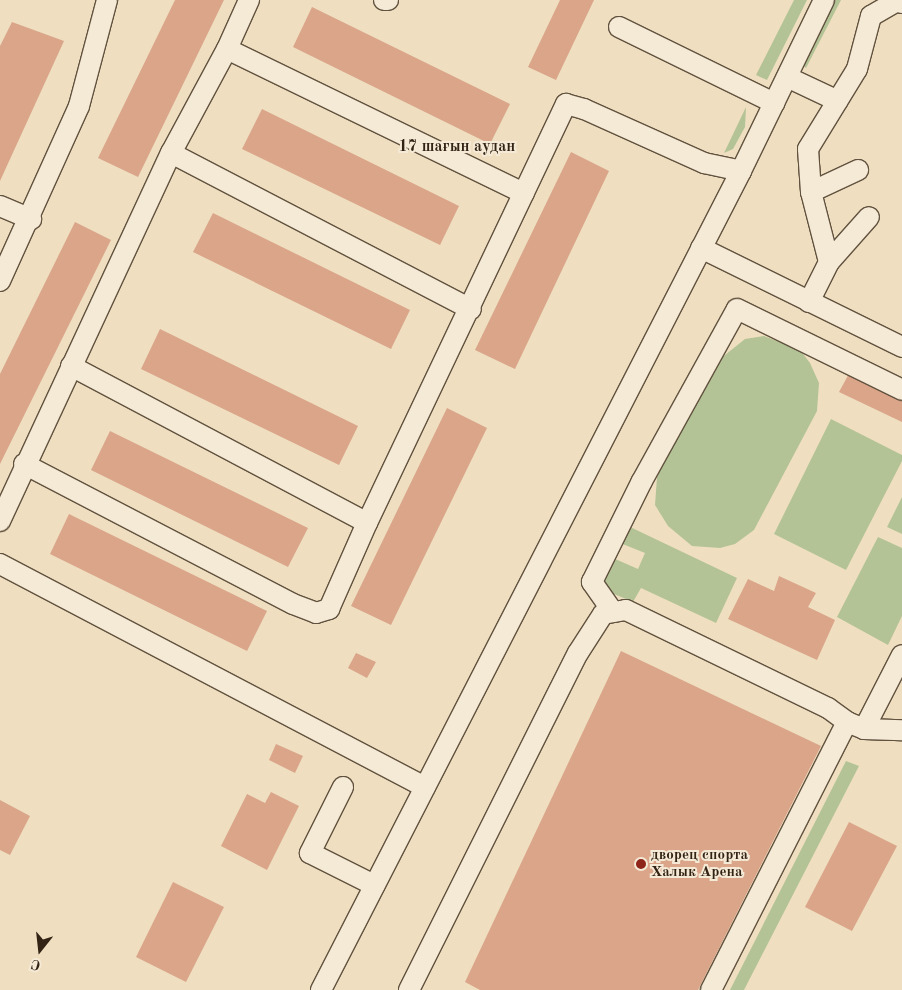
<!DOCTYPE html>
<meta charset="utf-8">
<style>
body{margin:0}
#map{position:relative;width:902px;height:990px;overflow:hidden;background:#efdfc0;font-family:"Old Standard TT",serif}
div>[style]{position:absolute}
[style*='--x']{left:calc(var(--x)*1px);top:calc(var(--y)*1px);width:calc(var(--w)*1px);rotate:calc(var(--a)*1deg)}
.green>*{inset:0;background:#b4c396}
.building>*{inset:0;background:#daa589}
.roads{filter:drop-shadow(1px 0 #61523f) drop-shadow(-1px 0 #61523f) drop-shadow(0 1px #61523f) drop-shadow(0 -1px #61523f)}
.minor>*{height:20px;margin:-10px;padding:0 10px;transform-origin:10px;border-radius:10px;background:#f5ead6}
.dots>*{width:14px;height:14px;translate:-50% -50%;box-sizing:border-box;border:2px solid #f5ead6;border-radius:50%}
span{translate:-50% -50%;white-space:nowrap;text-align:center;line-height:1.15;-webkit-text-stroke:4px #f5ead6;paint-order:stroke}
.poi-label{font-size:15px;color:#322314;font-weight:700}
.left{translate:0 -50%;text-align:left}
.neighbourhood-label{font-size:16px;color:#322314;font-weight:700}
.north{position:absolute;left:15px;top:925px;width:50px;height:50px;-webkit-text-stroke:4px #f5ead6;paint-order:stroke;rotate:196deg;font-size:14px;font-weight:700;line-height:20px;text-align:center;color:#322314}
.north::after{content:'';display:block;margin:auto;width:18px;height:22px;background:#322314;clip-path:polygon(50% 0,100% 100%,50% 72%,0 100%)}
</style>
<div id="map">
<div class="green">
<i style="clip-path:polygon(794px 0,807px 0,767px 80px,756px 75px)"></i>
<i style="clip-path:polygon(832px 0,841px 0,806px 68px,801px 64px)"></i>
<i style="clip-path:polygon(746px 107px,745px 127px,733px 149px,724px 153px)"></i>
<i style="clip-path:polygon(764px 336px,800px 350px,810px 363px,819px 383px,817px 411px,754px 530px,735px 544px,720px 548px,692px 546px,668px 526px,655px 505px,657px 477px,715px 363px,745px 339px)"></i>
<i style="clip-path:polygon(831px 419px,902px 455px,902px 461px,846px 570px,774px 534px)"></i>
<i style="clip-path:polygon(902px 497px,902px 534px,887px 527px)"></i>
<i style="clip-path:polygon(626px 525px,737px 578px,716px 623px,641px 588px,633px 602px,607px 591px,601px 581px,613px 558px,638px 569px,645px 553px,620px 543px)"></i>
<i style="clip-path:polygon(878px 537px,902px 548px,902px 616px,888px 645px,837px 617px)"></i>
<i style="clip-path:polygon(846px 761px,859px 766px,744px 990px,730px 990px)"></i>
</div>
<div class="building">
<i style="clip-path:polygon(175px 0,224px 0,138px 177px,98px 158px)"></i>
<i style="clip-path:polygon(560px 0,594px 0,556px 80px,528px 67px)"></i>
<i style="clip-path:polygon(312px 7px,510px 104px,490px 144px,293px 47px)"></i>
<i style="clip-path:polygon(12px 22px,64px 41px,0 181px,0 46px)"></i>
<i style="clip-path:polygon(262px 109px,459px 206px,440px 245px,242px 149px)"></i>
<i style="clip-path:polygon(571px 152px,609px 171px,515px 369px,475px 350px)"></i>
<i style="clip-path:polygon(213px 213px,410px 310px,391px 349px,193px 252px)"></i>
<i style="clip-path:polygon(75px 222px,111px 240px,0 464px,0 374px)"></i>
<i style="clip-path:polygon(160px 329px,358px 426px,339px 465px,141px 369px)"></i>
<i style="clip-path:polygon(851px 370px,902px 395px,902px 422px,839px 392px)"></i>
<i style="clip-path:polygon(447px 408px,487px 428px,391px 625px,351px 606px)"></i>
<i style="clip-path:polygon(110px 431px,308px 528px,288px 567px,91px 470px)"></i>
<i style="clip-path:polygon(69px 514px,267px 611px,247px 651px,50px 554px)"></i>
<i style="clip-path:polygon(779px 576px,816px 593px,808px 607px,835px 620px,817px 660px,728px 619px,748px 579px,774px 591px)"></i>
<i style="clip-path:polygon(621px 651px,821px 746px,698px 990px,480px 990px,465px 982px)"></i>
<i style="clip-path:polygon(356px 653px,376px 662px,367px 678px,348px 668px)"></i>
<i style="clip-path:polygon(276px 744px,303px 756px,295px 773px,269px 760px)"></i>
<i style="clip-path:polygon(271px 792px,299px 806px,267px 870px,221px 846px,247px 794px,265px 803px)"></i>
<i style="clip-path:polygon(0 800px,30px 816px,10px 855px,0 850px)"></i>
<i style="clip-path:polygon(849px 822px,897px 846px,852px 931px,805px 907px)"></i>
<i style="clip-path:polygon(173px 882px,224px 907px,186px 982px,136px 957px)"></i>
</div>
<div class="roads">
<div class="minor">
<i style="--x:384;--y:0;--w:4;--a:0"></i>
<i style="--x:619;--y:27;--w:173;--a:26.1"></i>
<i style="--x:227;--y:49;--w:330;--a:25.9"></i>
<i style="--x:787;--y:77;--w:56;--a:25.2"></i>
<i style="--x:171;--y:153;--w:338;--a:27.5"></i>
<i style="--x:811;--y:192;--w:43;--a:-94"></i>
<i style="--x:808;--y:149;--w:94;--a:-58.5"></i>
<i style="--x:857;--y:69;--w:55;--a:-75.2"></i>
<i style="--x:871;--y:16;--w:30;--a:-30"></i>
<i style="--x:897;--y:1;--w:5;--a:22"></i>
<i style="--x:0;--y:206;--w:34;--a:23"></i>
<i style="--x:701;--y:248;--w:224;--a:26.2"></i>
<i style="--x:829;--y:262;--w:72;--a:-104.4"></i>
<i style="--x:811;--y:192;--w:52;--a:-25.1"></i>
<i style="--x:0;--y:281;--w:192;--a:-65.7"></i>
<i style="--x:79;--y:106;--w:110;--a:-75.2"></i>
<i style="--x:809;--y:302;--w:45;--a:-63.4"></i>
<i style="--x:829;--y:262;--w:60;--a:-48.4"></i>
<i style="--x:71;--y:366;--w:335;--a:27.9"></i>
<i style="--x:24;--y:464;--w:303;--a:27.5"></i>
<i style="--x:293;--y:604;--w:25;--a:21"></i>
<i style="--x:316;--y:613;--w:14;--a:-17"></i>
<i style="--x:329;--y:609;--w:94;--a:-66.2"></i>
<i style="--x:367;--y:523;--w:464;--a:-64.6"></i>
<i style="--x:566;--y:104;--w:19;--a:16"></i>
<i style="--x:584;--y:109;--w:132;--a:24.2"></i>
<i style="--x:704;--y:163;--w:38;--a:12"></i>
<i style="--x:0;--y:521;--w:406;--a:-65.1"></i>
<i style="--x:171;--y:153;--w:118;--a:-61.7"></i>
<i style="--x:227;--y:49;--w:54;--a:-65.8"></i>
<i style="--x:0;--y:564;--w:480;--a:27.7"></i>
<i style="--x:613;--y:612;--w:37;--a:-125"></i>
<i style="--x:592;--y:582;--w:113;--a:-63.7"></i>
<i style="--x:642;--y:481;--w:196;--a:-61.1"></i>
<i style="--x:737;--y:309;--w:184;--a:26.1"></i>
<i style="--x:847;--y:722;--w:18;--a:22"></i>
<i style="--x:864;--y:729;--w:83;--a:-62.8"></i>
<i style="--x:864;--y:729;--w:38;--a:2"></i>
<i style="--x:343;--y:787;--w:74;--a:116.6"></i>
<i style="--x:310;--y:853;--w:72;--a:26.6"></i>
<i style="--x:321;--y:990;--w:920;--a:-62.85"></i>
<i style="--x:741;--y:171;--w:190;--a:-64.1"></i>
<i style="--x:409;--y:990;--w:377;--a:-63.4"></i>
<i style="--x:578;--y:653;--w:46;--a:-57.3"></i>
<i style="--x:603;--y:614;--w:23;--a:-10"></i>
<i style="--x:626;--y:610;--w:225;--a:25.9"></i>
<i style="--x:828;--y:708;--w:24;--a:36"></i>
<i style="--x:847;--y:722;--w:301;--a:116.9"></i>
</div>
</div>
<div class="dots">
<i style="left:641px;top:864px;background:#8f2418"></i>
</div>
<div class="poi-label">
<span class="left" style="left:651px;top:864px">дворец спорта<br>Халык Арена</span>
</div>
<div class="neighbourhood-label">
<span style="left:457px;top:147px">17 шағын аудан</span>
</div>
<div class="north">С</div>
</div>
